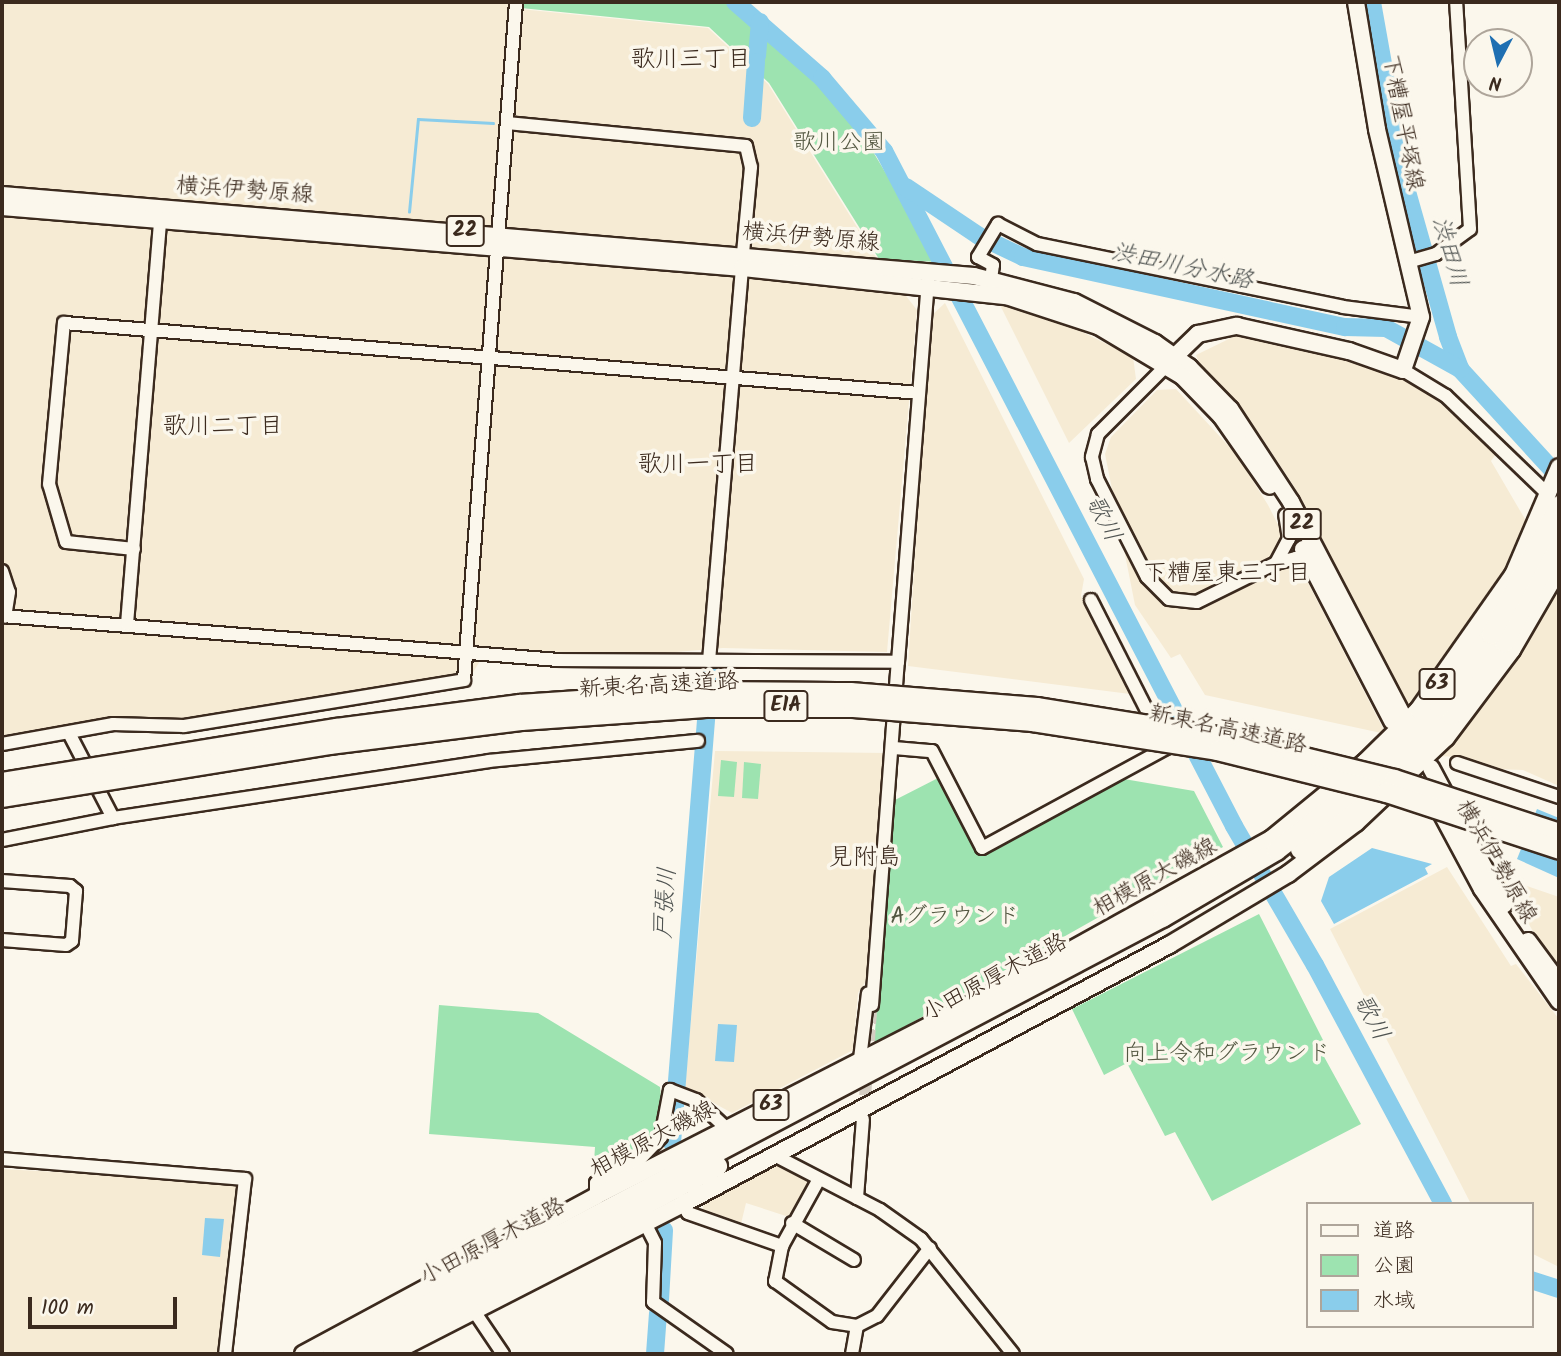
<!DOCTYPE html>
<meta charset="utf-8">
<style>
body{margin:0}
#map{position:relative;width:1561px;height:1356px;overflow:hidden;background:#fbf7ec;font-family:Kalam,"Klee One",sans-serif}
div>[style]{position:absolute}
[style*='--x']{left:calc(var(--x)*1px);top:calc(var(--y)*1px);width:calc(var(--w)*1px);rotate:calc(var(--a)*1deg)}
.built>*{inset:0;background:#f6ebd4}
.green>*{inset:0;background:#9de3b0}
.water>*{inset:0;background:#8acdeb}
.stream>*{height:2.5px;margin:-1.25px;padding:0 1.25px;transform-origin:1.25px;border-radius:1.25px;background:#8acdeb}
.river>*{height:18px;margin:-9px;padding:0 9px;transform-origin:9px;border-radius:9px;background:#8acdeb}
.minor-tunnel>*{height:12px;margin-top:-6px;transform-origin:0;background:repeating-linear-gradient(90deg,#d5cec3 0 12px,transparent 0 18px)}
.roads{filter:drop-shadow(2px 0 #3b2a1e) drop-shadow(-2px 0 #3b2a1e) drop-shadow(0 2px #3b2a1e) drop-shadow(0 -2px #3b2a1e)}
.minor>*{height:12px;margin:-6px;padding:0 6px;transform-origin:6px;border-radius:6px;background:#fbf7ec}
.major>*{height:16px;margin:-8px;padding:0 8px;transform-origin:8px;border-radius:8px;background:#fbf7ec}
.highway>*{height:19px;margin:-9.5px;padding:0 9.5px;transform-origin:9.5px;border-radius:9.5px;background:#fbf7ec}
.bridges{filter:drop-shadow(2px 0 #3b2a1e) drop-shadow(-2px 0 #3b2a1e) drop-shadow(0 2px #3b2a1e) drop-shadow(0 -2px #3b2a1e)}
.highway-bridge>*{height:19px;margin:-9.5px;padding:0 9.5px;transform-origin:9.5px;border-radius:9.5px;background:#fbf7ec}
span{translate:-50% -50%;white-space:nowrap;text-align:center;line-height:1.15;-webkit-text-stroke:7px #fbf7ec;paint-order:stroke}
.shield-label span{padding:2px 5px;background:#fbf7ec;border:2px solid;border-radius:5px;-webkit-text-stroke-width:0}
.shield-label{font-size:21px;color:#3b2a1e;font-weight:700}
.street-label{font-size:23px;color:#3b2a1e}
.park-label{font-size:23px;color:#545842}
.neighbourhood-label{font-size:24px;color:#3b2a1e}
.water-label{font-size:24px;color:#4f5351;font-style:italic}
.frame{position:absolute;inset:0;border:4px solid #3b2a1e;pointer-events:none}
.legend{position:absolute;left:1306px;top:1202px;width:228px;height:126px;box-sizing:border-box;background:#fbf7ec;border:2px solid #aea59a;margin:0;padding:9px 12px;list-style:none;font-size:21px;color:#3b2a1e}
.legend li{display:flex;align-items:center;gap:14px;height:35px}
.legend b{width:35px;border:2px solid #aea59a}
.north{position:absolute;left:1463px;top:28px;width:70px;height:70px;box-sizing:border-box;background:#fbf7ec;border:2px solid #aea59a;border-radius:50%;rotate:187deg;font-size:19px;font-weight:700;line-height:28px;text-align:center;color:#3b2a1e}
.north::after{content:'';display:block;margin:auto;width:24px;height:32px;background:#1f6fb2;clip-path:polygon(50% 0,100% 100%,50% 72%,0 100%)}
.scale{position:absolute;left:28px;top:1297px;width:149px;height:32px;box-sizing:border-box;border:4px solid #3b2a1e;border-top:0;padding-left:9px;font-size:21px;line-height:24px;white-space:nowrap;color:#3b2a1e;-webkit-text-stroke:5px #fbf7ec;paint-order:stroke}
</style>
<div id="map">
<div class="built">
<i style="clip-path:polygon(2px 2px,514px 2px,520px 9px,708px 28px,768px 84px,877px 259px,917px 310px,887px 652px,723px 648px,606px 658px,488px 648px,469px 679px,197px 726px,107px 717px,107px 720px,2px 737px)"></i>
<i style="clip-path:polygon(945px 303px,1084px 579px,1081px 596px,1138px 695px,908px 666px,930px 317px)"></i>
<i style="clip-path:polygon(1000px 305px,1064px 323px,1133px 357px,1136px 379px,1069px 443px)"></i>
<i style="clip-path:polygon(1237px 335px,1384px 367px,1420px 385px,1496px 454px,1491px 461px,1529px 526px,1504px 580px,1408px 712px,1295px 488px,1240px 405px,1198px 361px,1196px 355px)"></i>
<i style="clip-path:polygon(1176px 389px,1236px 454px,1268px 505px,1386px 734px,1205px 695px,1180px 654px,1171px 658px,1135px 605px,1105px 454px,1111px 437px,1157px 390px)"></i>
<i style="clip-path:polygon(1559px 581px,1559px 786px,1523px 770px,1492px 769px,1460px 757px,1437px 756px,1494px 688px)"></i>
<i style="clip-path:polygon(715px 751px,887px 753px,868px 978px,858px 993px,853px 1050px,732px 1113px,685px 1087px)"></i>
<i style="clip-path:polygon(1447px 867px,1511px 966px,1516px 964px,1559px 1019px,1559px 1267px,1531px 1253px,1531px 1204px,1471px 1204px,1330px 929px)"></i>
<i style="clip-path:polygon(1501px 877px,1559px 897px,1559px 967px,1540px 943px)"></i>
<i style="clip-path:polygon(774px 1164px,809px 1182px,789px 1217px,746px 1203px,740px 1228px,701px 1215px,704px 1203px)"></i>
<i style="clip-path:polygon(2px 1169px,238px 1182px,222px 1354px,2px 1354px)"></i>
</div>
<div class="green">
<i style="clip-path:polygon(522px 2px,725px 2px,792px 57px,851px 115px,939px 262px,879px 259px,769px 83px,709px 27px,521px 8px)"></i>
<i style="clip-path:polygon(721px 760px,737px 762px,734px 797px,718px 796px)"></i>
<i style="clip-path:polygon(744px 762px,761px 764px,758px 799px,742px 798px)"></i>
<i style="clip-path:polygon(942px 776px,981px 852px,1124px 779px,1194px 791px,1223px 847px,874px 1044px,893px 801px)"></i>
<i style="clip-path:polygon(1259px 914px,1323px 1040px,1322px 1053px,1361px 1124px,1212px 1201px,1175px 1132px,1165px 1136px,1127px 1063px,1104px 1075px,1072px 1009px)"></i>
<i style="clip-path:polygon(439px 1005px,538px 1013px,660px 1087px,662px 1109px,648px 1144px,593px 1177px,595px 1147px,429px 1134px)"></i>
</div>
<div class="water">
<i style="clip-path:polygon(1537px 809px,1559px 818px,1559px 878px,1517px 859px)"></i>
<i style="clip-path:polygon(1372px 848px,1432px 864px,1425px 868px,1428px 874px,1334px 924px,1321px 901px,1329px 877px)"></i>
<i style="clip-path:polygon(718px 1024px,737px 1025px,734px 1062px,715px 1061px)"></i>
<i style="clip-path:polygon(205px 1218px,224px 1219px,220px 1257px,202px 1255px)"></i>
</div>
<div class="stream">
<i style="--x:1559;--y:70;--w:41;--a:90"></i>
<i style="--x:409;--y:212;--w:93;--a:-84.5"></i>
<i style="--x:418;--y:119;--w:75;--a:3.1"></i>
</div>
<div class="river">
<i style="--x:735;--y:2;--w:116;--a:41.1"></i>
<i style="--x:822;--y:78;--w:96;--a:49.7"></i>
<i style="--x:884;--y:151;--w:760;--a:62.59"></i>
<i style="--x:1234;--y:826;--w:161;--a:59.8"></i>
<i style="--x:1315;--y:965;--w:271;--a:61.8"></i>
<i style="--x:1372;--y:2;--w:182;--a:79.9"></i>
<i style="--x:1404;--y:181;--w:162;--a:74.2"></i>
<i style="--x:1448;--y:337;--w:34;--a:69"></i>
<i style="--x:1460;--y:369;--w:147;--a:47.5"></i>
<i style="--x:757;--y:56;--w:34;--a:-85"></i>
<i style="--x:752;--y:118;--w:56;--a:-85.9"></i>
<i style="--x:906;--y:187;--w:88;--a:33.9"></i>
<i style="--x:979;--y:236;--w:49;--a:25.5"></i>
<i style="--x:1023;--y:257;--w:330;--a:12.3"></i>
<i style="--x:1345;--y:327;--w:41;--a:1.4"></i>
<i style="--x:1386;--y:328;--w:85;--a:29"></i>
<i style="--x:672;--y:1143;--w:478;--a:-85.4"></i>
<i style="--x:1531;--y:1280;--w:29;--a:18"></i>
<i style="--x:660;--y:1300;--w:70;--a:-86.7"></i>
<i style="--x:655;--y:1354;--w:41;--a:-85.8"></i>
</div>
<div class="minor-tunnel">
<i style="--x:864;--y:1113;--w:104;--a:-86.1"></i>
</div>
<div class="roads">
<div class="minor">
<i style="--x:507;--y:123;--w:240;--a:5.5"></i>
<i style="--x:746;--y:146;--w:22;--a:77"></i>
<i style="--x:751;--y:167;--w:87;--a:95.3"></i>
<i style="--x:1408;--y:262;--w:29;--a:-16"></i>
<i style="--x:1436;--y:254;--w:42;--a:-36.3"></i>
<i style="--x:1470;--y:229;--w:227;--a:-93.5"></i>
<i style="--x:991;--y:279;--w:14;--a:-82"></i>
<i style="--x:993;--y:265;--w:17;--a:-152"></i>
<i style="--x:978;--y:257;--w:39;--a:-59"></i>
<i style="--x:998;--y:224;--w:44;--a:27.1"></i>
<i style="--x:1037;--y:244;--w:312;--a:11.6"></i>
<i style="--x:1343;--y:307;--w:79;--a:7.3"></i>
<i style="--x:1167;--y:365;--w:98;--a:135"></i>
<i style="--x:1098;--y:434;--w:24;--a:105"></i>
<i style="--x:1092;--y:457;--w:23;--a:77"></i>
<i style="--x:1097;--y:479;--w:110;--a:63"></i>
<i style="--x:1147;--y:577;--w:31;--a:45"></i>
<i style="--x:1169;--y:599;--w:28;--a:6"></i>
<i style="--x:1197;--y:602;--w:88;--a:-26.3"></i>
<i style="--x:1276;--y:563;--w:21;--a:-14"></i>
<i style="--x:1296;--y:558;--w:17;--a:25"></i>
<i style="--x:1403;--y:370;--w:50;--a:31.2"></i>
<i style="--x:1446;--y:396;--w:143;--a:43.9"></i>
<i style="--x:134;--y:549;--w:68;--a:-174.1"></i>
<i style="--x:66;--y:542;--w:60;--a:-106.3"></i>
<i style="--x:49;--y:484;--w:162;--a:-84.7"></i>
<i style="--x:64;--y:323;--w:858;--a:4.68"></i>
<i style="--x:1276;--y:563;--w:27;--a:-62"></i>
<i style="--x:1289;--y:539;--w:24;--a:-99"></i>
<i style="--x:2;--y:571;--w:22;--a:72"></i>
<i style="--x:9;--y:592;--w:25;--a:99"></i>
<i style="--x:2;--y:616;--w:559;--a:4.52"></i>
<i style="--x:559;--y:660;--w:339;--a:0.3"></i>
<i style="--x:898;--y:662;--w:384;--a:-85.5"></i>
<i style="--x:127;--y:624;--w:406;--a:-85.3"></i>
<i style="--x:709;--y:661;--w:394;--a:-85.2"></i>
<i style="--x:69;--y:733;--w:96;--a:62.6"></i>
<i style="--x:2;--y:744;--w:113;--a:-10.2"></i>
<i style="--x:113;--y:724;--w:71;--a:1.6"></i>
<i style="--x:184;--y:726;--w:284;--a:-9.3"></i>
<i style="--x:464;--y:680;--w:680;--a:-85.61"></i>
<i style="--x:894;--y:748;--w:38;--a:5"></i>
<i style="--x:932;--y:751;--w:109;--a:62.7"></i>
<i style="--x:982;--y:848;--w:209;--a:-28.5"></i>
<i style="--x:1166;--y:748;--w:166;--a:-116.9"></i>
<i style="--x:1457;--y:763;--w:108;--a:18.4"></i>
<i style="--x:2;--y:840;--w:113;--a:-11.2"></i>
<i style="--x:113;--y:818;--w:380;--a:-8.6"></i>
<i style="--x:489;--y:761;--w:210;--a:-5.5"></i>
<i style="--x:2;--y:881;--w:68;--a:4.2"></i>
<i style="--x:70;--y:886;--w:8;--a:40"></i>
<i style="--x:76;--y:891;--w:50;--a:94.6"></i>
<i style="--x:72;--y:941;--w:7;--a:146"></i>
<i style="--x:66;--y:945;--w:64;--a:-175.5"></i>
<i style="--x:872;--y:1005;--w:344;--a:-85.7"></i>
<i style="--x:860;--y:1059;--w:66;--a:-83.1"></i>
<i style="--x:774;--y:1155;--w:119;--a:27.4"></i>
<i style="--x:880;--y:1210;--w:50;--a:35.3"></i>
<i style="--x:921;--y:1239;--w:147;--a:51.3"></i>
<i style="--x:2;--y:1159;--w:244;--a:4.7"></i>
<i style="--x:245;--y:1179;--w:176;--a:96.5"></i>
<i style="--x:819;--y:1179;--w:77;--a:118.9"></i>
<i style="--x:782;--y:1246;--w:36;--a:101"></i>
<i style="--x:775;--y:1281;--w:70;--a:35.7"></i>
<i style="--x:832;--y:1322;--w:25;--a:9"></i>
<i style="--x:857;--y:1326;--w:22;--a:-27"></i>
<i style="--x:877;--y:1316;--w:86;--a:-52.1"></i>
<i style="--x:596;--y:1196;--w:13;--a:-90"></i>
<i style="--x:596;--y:1183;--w:50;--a:-28.6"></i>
<i style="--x:640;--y:1159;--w:30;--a:-46"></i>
<i style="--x:661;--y:1137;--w:48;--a:-79.2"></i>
<i style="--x:670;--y:1090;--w:28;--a:21"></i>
<i style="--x:696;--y:1100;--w:41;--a:43"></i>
<i style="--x:857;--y:1198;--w:79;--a:-85.7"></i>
<i style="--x:683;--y:1204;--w:10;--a:61"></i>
<i style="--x:688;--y:1213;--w:100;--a:19.3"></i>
<i style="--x:645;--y:1223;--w:22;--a:63"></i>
<i style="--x:655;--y:1243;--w:59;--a:91.9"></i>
<i style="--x:653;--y:1302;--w:90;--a:35.1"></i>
<i style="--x:792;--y:1223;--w:72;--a:30.8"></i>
<i style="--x:474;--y:1311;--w:52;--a:56"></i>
<i style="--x:852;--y:1354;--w:28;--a:-80"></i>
</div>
<div class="major">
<i style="--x:2;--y:195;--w:975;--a:4.76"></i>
<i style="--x:974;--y:276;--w:103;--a:14.6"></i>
<i style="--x:1074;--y:302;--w:91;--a:26.8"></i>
<i style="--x:1155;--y:343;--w:42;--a:35.2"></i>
<i style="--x:1189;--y:367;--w:59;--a:45.7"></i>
<i style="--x:1230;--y:409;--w:111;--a:56.7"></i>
<i style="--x:1291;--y:502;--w:237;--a:62.4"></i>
<i style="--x:2;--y:207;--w:743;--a:4.71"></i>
<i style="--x:742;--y:268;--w:265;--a:6.1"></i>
<i style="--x:1006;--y:296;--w:97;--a:18.1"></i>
<i style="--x:1098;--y:326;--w:98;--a:30.8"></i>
<i style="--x:1182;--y:376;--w:56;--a:45.7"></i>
<i style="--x:1221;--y:416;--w:85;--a:55"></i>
<i style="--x:1168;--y:363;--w:42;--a:-44"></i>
<i style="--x:1198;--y:334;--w:40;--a:-12"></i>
<i style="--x:1237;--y:326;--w:115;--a:12.6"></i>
<i style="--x:1349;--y:351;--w:57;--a:19.4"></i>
<i style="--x:1403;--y:370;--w:56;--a:-71.2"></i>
<i style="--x:1421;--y:317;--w:193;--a:-103.2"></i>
<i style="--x:1377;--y:129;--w:129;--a:-99.4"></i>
<i style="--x:1303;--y:549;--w:194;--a:62.6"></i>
<i style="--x:1431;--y:768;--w:155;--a:61.9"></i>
<i style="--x:1437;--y:805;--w:95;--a:61.8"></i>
<i style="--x:1482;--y:889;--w:136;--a:55.5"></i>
<i style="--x:1528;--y:941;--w:52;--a:53.6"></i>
<i style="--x:303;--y:1354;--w:333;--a:-28.3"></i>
<i style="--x:596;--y:1196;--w:456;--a:-27.1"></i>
<i style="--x:1002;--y:988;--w:308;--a:-29"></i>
<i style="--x:1271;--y:839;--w:122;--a:-39.3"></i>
<i style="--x:1365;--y:762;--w:74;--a:-44.5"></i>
<i style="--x:1418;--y:710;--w:165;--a:-54.9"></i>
<i style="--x:1513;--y:575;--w:117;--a:-66.9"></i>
<i style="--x:390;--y:1354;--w:329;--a:-27.1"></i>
<i style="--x:683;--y:1204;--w:551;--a:-28.05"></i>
<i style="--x:1169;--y:945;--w:139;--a:-30.8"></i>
<i style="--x:1288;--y:874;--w:85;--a:-36.9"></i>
<i style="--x:1356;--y:823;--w:124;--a:-43.4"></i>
<i style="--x:1446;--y:738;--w:110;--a:-53.1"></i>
<i style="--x:1512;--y:650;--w:94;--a:-59.9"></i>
</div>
<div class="highway">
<i style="--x:1300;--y:849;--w:104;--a:-38"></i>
<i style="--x:1382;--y:785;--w:98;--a:-45.4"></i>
<i style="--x:1451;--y:715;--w:90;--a:-54"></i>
<i style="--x:1504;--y:642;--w:118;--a:-62.1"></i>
<i style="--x:332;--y:1354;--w:938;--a:-27.77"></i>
<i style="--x:1162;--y:917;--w:132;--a:-30.4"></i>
<i style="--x:1276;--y:850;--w:117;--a:-38"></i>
<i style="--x:1368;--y:778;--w:101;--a:-45.4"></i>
<i style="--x:1439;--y:706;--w:89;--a:-54.2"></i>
<i style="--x:1491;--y:634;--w:146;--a:-62.2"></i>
<i style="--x:363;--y:1354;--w:401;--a:-28"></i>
</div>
</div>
<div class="bridges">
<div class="highway-bridge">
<i style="--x:2;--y:782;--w:338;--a:-9.2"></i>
<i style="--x:336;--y:728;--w:185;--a:-7.5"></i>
<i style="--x:519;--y:704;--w:189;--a:-3.9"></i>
<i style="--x:708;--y:691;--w:142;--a:0.4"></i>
<i style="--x:850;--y:692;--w:187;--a:4.6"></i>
<i style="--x:1036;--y:707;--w:184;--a:9.1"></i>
<i style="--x:1218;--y:736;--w:181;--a:13.7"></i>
<i style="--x:1394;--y:779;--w:174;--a:18.1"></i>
<i style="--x:2;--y:797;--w:331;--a:-9.2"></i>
<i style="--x:329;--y:744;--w:193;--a:-7.1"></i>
<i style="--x:521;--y:720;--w:188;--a:-4"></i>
<i style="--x:709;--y:707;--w:144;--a:0"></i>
<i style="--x:853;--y:707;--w:180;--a:4.5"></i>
<i style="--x:1032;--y:721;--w:187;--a:8.9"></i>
<i style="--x:1217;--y:750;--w:174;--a:14"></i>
<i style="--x:1386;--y:792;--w:182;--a:18.2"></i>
</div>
</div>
<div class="shield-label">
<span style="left:465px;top:231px">22</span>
<span style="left:1302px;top:524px">22</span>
<span style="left:1437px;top:684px">63</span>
<span style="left:786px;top:706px">E1A</span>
<span style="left:771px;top:1105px">63</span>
</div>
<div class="street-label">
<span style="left:1402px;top:123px;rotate:79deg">下糟屋平塚線</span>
<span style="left:245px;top:191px;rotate:4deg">横浜伊勢原線</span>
<span style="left:811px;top:238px;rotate:5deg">横浜伊勢原線</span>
<span style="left:659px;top:686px;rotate:-3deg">新東名高速道路</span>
<span style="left:1228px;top:730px;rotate:12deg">新東名高速道路</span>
<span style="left:1496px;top:862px;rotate:60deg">横浜伊勢原線</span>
<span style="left:1155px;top:878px;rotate:-29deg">相模原大磯線</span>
<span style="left:995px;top:978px;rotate:-28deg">小田原厚木道路</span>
<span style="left:653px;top:1140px;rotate:-28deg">相模原大磯線</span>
<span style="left:493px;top:1242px;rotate:-28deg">小田原厚木道路</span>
</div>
<div class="park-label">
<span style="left:839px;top:143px">歌川公園</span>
<span style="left:955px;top:917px">Aグラウンド</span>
<span style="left:1227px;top:1054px">向上令和グラウンド</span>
</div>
<div class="neighbourhood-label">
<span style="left:691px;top:60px">歌川三丁目</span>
<span style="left:223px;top:427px">歌川二丁目</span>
<span style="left:698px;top:465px">歌川一丁目</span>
<span style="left:1227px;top:574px">下糟屋東三丁目</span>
<span style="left:865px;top:858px">見附島</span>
</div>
<div class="water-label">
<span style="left:1449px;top:252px;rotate:74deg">渋田川</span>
<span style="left:1182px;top:267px;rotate:12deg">渋田川分水路</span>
<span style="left:1103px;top:519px;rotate:63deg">歌川</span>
<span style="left:666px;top:903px;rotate:-86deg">戸張川</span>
<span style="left:1371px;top:1018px;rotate:62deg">歌川</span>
</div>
<div class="frame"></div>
<ul class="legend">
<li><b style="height:9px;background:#fbf7ec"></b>道路</li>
<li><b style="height:19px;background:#9de3b0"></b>公園</li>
<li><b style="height:19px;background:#8acdeb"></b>水域</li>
</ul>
<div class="north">N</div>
<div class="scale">100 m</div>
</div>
